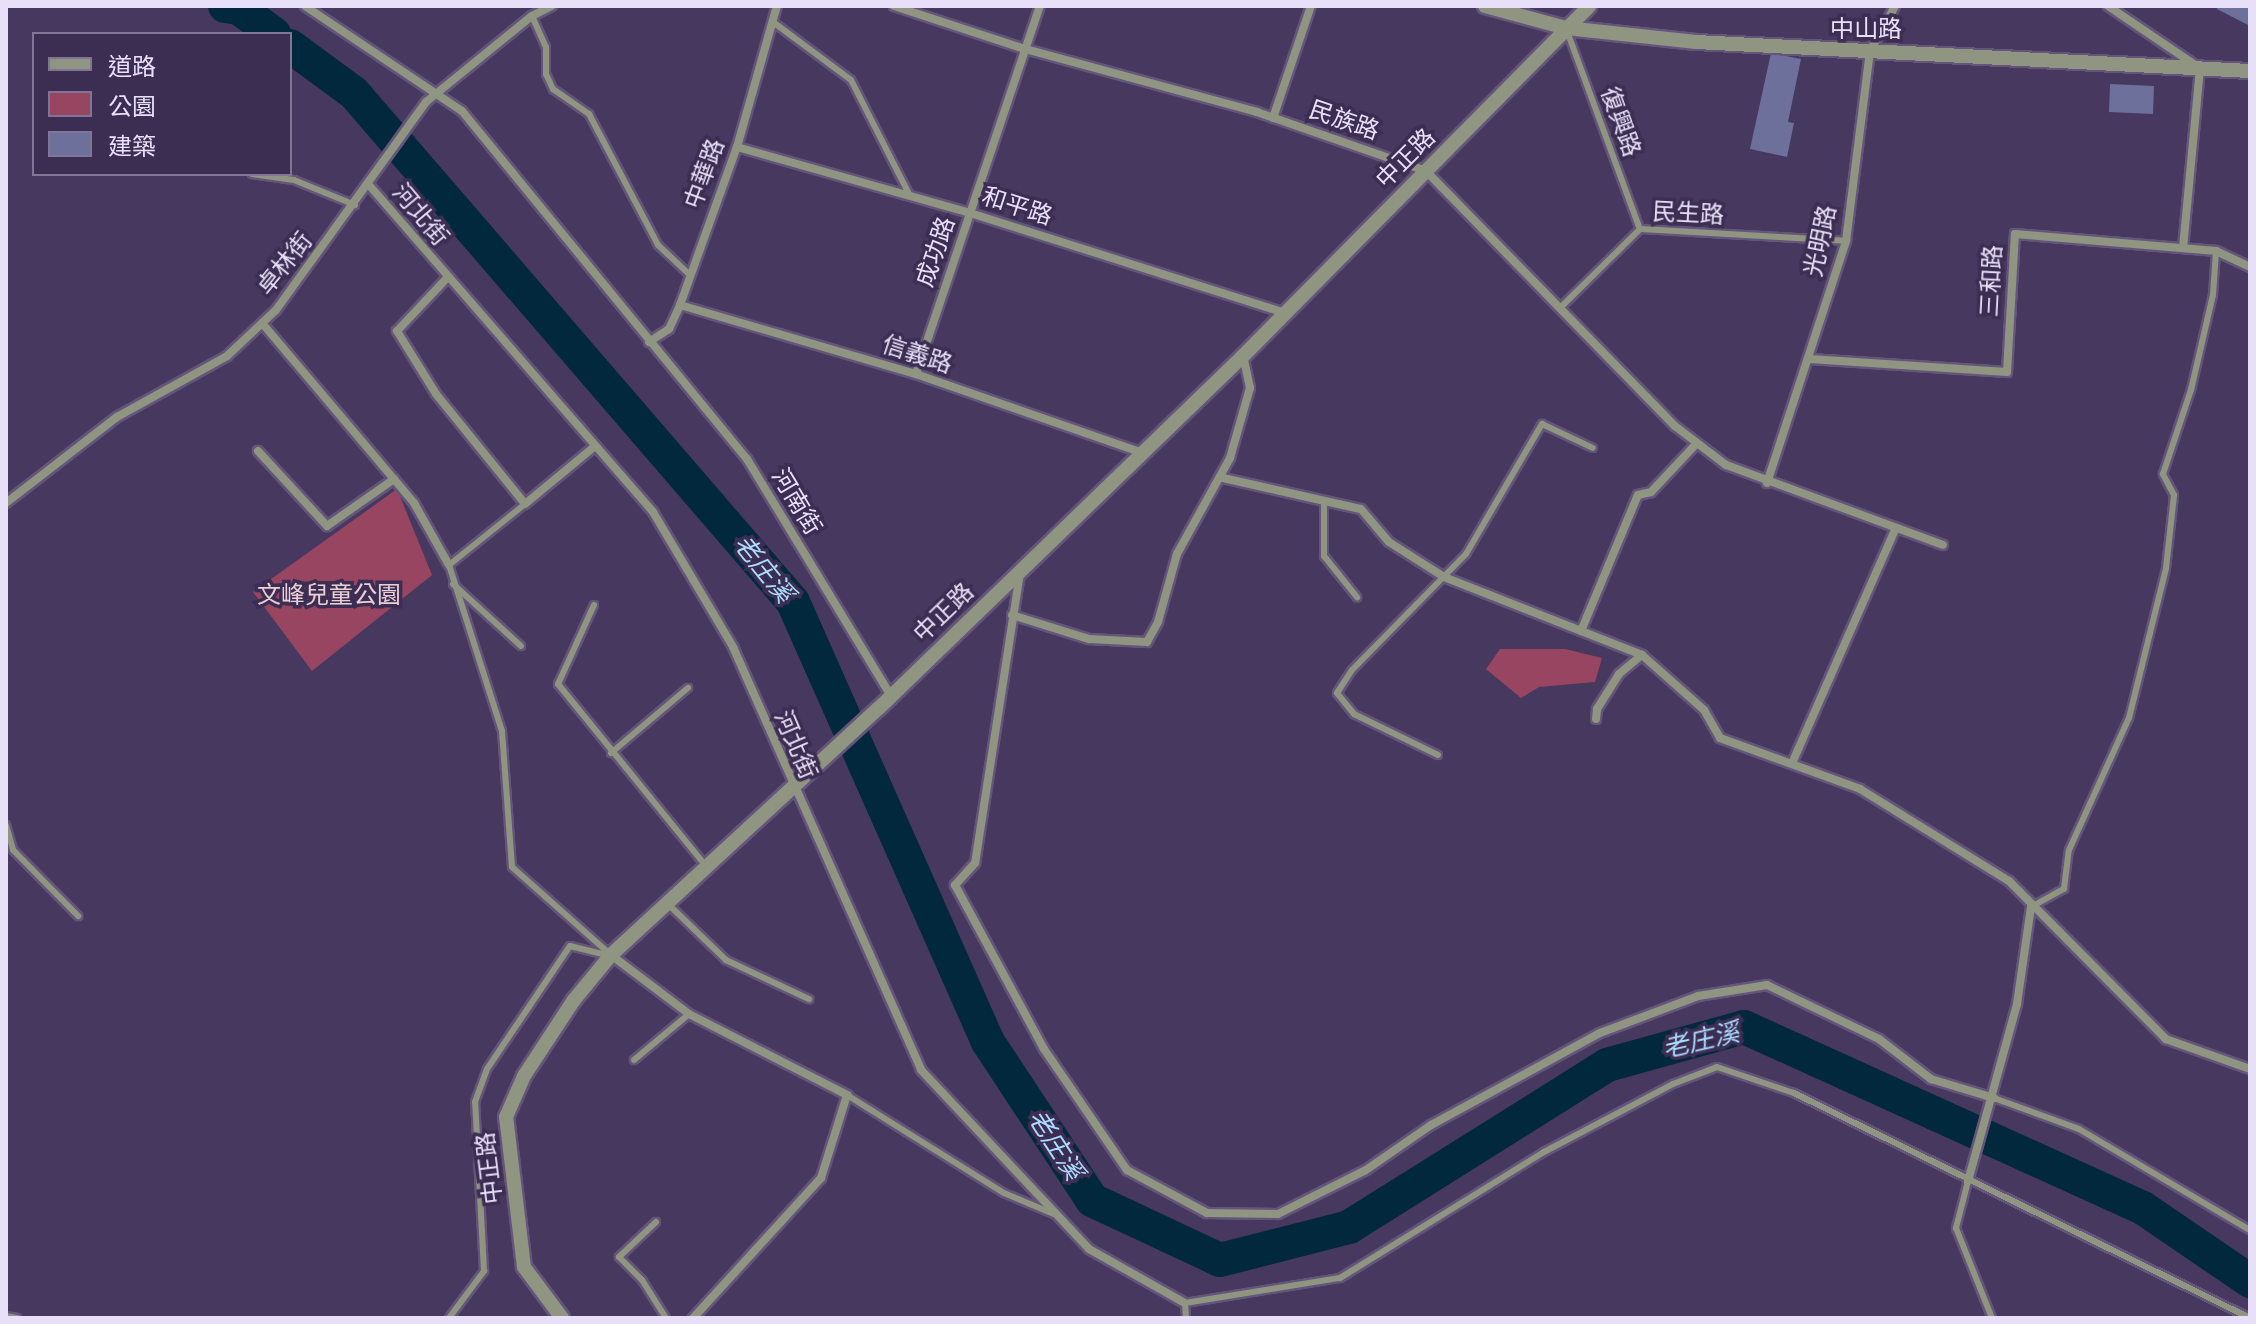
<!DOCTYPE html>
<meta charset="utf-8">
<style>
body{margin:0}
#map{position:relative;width:2256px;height:1324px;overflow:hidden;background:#47385f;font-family:Roboto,"Noto Sans TC",sans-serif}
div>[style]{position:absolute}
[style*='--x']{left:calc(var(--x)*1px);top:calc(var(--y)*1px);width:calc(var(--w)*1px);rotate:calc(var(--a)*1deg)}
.green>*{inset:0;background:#984561}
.river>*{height:34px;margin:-17px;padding:0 17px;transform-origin:17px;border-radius:17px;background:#02283e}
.building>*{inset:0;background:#6d709b}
.roads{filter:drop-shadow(2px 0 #64567b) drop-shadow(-2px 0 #64567b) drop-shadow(0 2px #64567b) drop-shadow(0 -2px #64567b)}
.service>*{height:6px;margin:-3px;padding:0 3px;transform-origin:3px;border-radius:3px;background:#8f9581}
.minor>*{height:8px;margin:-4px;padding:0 4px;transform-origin:4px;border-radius:4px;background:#8f9581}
.tertiary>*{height:14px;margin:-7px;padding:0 7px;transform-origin:7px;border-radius:7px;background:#8f9581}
span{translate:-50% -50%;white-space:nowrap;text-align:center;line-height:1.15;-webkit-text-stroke:7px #3c2e53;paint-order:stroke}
.street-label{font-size:24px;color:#e8e0f8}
.park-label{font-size:24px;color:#ecced6}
.water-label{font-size:26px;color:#abdbff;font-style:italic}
.frame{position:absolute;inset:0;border:8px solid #e8e0f8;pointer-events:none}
.legend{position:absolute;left:32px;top:32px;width:260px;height:144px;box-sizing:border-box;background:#3c2e53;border:2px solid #817595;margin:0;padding:10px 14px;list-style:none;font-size:24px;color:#e8e0f8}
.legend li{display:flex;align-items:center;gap:16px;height:40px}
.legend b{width:40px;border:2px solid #817595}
</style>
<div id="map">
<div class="green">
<i style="clip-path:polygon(397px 489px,432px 575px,312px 671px,253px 592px)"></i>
<i style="clip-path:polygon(1500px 649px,1565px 649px,1602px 658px,1595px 682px,1539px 687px,1521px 698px,1486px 669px)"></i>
</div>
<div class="river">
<i style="--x:225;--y:6;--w:14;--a:8"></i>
<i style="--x:239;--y:8;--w:44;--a:36.6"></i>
<i style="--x:290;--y:46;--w:79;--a:36.3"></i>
<i style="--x:354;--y:93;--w:672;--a:49.22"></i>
<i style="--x:793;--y:602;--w:481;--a:66.1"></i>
<i style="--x:988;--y:1042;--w:189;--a:56.6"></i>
<i style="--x:1092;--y:1200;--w:141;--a:25.1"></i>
<i style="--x:1220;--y:1260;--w:133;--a:-14.3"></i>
<i style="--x:1349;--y:1227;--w:305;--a:-32.1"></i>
<i style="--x:1607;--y:1065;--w:142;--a:-15.5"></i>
<i style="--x:1744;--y:1027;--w:438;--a:24.4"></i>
<i style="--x:2143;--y:1208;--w:130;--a:34.3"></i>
</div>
<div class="building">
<i style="clip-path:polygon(2218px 6px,2250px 6px,2250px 26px,2217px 9px)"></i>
<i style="clip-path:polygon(1771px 53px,1801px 59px,1788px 122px,1794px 123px,1787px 157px,1750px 149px)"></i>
<i style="clip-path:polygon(2110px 84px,2154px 86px,2153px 114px,2109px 112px)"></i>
</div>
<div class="roads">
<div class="service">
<i style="--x:532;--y:16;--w:34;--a:66"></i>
<i style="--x:546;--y:47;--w:27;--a:90"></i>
<i style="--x:546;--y:74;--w:17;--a:65"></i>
<i style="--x:553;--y:89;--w:44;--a:34.8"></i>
<i style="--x:589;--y:114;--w:148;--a:62.2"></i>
<i style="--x:658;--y:245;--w:44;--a:43.2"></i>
<i style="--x:773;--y:22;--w:97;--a:36.6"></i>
<i style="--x:851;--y:80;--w:130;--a:63"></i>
<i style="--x:1567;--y:31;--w:211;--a:69.8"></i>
<i style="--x:252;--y:174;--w:42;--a:8.1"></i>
<i style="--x:294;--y:180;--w:66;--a:22.3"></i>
<i style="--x:1560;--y:308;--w:112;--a:-44.6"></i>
<i style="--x:1640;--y:229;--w:206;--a:3.3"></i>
<i style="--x:1324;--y:500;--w:56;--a:90"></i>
<i style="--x:1324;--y:556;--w:53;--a:51.2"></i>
<i style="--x:525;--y:504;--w:97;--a:141.2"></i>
<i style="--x:449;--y:565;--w:174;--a:72.3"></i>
<i style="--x:502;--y:731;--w:136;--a:85.8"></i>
<i style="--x:512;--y:867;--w:132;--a:41.6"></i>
<i style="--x:453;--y:584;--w:92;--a:42.4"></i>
<i style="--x:594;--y:605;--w:87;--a:114.5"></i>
<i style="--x:558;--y:684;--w:233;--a:50.9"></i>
<i style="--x:611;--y:753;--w:101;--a:-40.2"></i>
<i style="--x:1438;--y:755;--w:93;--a:-154"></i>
<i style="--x:1354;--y:714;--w:27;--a:-129"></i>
<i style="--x:1337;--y:693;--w:27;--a:-57"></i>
<i style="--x:1352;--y:670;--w:163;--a:-45.5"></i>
<i style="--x:1466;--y:554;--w:151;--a:-59.7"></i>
<i style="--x:1542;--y:424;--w:56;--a:25.2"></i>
<i style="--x:6;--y:825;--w:26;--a:74"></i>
<i style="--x:13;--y:850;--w:93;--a:45.4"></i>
<i style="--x:668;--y:904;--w:81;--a:44"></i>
<i style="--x:726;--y:960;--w:92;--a:25.2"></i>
<i style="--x:2031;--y:907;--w:38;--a:-29"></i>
<i style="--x:2064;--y:889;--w:39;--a:-83"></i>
<i style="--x:2069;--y:850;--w:145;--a:-65.6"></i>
<i style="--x:2129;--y:718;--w:154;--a:-76.1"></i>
<i style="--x:2166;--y:568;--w:73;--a:-83.7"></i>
<i style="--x:2174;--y:495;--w:24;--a:-118"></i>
<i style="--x:2163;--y:474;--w:89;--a:-71.6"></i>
<i style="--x:2191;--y:390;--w:98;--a:-77"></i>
<i style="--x:2213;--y:295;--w:44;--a:-86.1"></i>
<i style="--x:634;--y:1060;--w:72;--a:-39.9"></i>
<i style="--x:847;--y:1095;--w:185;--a:32"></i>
<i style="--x:1004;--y:1193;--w:54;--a:22.8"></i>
<i style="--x:1994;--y:1098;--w:90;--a:20"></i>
<i style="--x:2079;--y:1129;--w:199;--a:30.6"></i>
<i style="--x:1968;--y:1181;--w:49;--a:104.3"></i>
<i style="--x:1956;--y:1228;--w:97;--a:68.2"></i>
<i style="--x:656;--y:1222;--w:51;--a:136.6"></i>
<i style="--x:619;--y:1257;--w:33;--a:45"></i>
<i style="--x:642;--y:1280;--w:45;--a:57.7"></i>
<i style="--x:6;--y:1316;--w:11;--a:10"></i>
<i style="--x:449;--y:1318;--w:59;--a:-53.3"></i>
<i style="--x:484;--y:1271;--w:169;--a:-93"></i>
<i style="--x:475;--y:1102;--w:35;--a:-70"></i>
<i style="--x:487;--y:1069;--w:148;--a:-56"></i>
<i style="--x:570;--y:946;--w:38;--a:14"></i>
<i style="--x:1186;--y:1318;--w:15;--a:-94"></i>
<i style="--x:1185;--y:1303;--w:157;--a:-9.2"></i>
<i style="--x:1340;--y:1278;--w:240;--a:-31.7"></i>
<i style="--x:1544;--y:1152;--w:146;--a:-27.8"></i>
<i style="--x:1673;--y:1084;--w:47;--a:-21.1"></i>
<i style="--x:1717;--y:1067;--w:81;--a:18.7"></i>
<i style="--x:1794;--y:1093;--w:508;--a:26.26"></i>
</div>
<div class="minor">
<i style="--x:305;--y:6;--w:189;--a:33.8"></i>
<i style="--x:462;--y:111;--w:450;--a:50.7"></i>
<i style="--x:747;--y:459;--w:277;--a:58.7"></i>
<i style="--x:894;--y:6;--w:138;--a:18.2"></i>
<i style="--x:1025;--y:49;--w:240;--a:15.2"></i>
<i style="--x:1257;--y:112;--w:179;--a:19.2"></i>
<i style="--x:1426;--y:171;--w:356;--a:45.7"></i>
<i style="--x:1675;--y:426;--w:64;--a:37.4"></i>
<i style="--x:1726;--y:465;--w:231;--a:20.2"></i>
<i style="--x:2108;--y:6;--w:105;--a:34.1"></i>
<i style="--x:1273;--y:118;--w:118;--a:-71.3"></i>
<i style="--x:737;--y:147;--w:242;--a:15.8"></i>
<i style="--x:970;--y:213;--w:327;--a:17.6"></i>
<i style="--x:369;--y:185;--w:433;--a:49"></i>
<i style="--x:653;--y:512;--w:157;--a:59.3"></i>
<i style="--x:733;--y:647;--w:463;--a:66"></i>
<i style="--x:921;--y:1070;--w:245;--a:46.8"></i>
<i style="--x:1089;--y:1249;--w:110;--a:29.4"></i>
<i style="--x:2183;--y:248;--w:181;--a:-84.6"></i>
<i style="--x:447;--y:278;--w:73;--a:133.3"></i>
<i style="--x:397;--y:331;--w:74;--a:58.2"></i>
<i style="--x:436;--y:394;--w:141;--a:51"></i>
<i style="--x:525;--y:504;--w:91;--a:-39.6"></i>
<i style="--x:680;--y:305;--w:246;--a:16.3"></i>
<i style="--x:916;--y:374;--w:237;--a:19.2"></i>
<i style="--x:262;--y:323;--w:236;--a:49.8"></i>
<i style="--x:414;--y:503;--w:71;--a:60.6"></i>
<i style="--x:649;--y:342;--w:24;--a:-33"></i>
<i style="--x:669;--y:329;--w:26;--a:-65"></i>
<i style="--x:680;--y:305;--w:168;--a:-70.2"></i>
<i style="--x:737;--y:147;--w:147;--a:-74.2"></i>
<i style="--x:1810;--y:359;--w:197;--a:3.8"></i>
<i style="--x:2007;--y:372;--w:138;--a:-86.7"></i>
<i style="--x:2015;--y:234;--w:202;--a:4.8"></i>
<i style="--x:2216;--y:251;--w:38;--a:25"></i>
<i style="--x:916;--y:374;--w:388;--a:-71.4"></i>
<i style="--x:258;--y:451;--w:102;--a:47.4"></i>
<i style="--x:327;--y:526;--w:82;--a:-35"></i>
<i style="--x:1223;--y:478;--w:141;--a:12.7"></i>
<i style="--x:1361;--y:509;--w:43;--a:49.7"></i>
<i style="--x:1389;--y:542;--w:65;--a:32.5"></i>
<i style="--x:1444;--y:577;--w:213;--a:21.5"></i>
<i style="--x:1642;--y:655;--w:83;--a:41.6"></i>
<i style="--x:1704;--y:710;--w:32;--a:60"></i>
<i style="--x:1720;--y:738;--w:149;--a:20"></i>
<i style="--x:1860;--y:789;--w:175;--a:31.7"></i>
<i style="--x:2009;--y:881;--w:223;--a:45.2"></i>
<i style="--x:2166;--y:1039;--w:89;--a:19.7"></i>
<i style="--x:1767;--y:483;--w:255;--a:-71.9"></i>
<i style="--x:1846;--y:241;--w:192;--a:-82.8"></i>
<i style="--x:1870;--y:51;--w:51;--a:-60.9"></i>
<i style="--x:6;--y:503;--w:140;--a:-37.8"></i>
<i style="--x:117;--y:417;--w:126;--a:-29"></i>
<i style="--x:227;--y:356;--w:67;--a:-43.2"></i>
<i style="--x:276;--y:310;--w:256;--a:-54.2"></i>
<i style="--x:426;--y:102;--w:136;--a:-39.1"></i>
<i style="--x:532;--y:16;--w:22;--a:-27"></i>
<i style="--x:1020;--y:573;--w:293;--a:98.8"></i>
<i style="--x:975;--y:863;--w:30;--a:132"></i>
<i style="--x:955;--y:885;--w:187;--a:61.5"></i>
<i style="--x:1044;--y:1049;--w:147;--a:55.6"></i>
<i style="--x:1127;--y:1170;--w:91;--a:28.3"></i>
<i style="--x:1207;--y:1213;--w:71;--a:0.8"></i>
<i style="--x:1278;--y:1214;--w:98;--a:-26.6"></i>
<i style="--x:1366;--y:1170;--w:79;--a:-34.7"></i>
<i style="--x:1431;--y:1125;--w:192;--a:-28.6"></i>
<i style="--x:1600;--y:1033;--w:105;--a:-20.7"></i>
<i style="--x:1698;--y:996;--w:70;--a:-9.1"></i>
<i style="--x:1767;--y:985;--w:124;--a:25.7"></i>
<i style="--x:1879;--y:1039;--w:66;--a:37.6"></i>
<i style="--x:1931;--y:1079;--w:66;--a:16.8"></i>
<i style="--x:1012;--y:615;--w:81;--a:17.3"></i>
<i style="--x:1089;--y:639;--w:58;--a:3"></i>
<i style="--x:1147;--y:642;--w:23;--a:-61"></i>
<i style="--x:1158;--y:622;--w:71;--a:-74.4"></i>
<i style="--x:1177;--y:554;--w:110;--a:-61.1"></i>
<i style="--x:1230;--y:458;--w:73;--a:-74.1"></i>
<i style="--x:1250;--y:388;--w:33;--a:-102"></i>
<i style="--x:1581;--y:631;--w:147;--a:-67.3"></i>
<i style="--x:1638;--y:495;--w:13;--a:-13"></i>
<i style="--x:1651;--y:492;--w:67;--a:-46.8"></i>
<i style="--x:1596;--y:719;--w:10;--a:-84"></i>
<i style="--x:1597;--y:709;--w:41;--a:-57.8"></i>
<i style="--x:1619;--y:674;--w:30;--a:-40"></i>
<i style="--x:1793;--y:761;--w:255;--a:-66.2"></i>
<i style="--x:611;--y:955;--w:98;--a:37.1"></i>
<i style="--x:689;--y:1014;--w:178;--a:27.1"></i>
<i style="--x:847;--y:1095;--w:87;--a:107.4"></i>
<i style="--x:821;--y:1178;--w:190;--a:132.4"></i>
<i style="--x:1968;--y:1181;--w:184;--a:-74.5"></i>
<i style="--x:2017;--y:1004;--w:98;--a:-81.8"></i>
</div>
<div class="tertiary">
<i style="--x:1485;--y:6;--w:84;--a:15.2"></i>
<i style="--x:1566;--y:28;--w:131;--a:6.1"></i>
<i style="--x:1696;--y:42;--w:555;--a:3"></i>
<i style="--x:562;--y:1318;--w:64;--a:-126.7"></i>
<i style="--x:524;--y:1267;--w:151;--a:-96.8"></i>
<i style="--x:506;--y:1117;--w:45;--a:-66.3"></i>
<i style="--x:524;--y:1076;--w:91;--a:-56.7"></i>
<i style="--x:574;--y:1000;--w:58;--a:-50.6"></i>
<i style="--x:611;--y:955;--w:364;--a:-42.7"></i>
<i style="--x:879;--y:708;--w:506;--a:-44.04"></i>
<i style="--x:1243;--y:356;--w:492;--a:-45.3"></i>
</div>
</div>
<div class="street-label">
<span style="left:1866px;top:30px">中山路</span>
<span style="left:1344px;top:121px;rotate:19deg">民族路</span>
<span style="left:1620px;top:122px;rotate:70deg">復興路</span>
<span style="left:1406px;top:159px;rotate:-45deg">中正路</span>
<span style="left:705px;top:174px;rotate:-70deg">中華路</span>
<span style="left:1017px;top:207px;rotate:18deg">和平路</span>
<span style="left:1688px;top:214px;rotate:3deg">民生路</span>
<span style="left:420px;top:215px;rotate:50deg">河北街</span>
<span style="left:1821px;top:241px;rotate:-78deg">光明路</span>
<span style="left:936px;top:252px;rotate:-71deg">成功路</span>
<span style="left:285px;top:264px;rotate:-51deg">卓林街</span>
<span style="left:1992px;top:281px;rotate:-87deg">三和路</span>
<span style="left:917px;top:355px;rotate:18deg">信義路</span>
<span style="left:796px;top:502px;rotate:59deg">河南街</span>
<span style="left:944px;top:613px;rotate:-44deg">中正路</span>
<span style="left:795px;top:745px;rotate:67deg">河北街</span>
<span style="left:490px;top:1168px;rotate:-97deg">中正路</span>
</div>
<div class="park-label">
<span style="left:329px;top:596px">文峰兒童公園</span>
</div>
<div class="water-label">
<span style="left:763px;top:569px;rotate:51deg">老庄溪</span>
<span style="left:1701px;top:1041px;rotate:-13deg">老庄溪</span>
<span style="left:1055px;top:1145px;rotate:57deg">老庄溪</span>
</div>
<div class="frame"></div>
<ul class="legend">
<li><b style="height:10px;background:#8f9581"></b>道路</li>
<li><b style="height:22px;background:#984561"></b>公園</li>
<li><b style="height:22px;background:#6d709b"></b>建築</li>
</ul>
</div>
